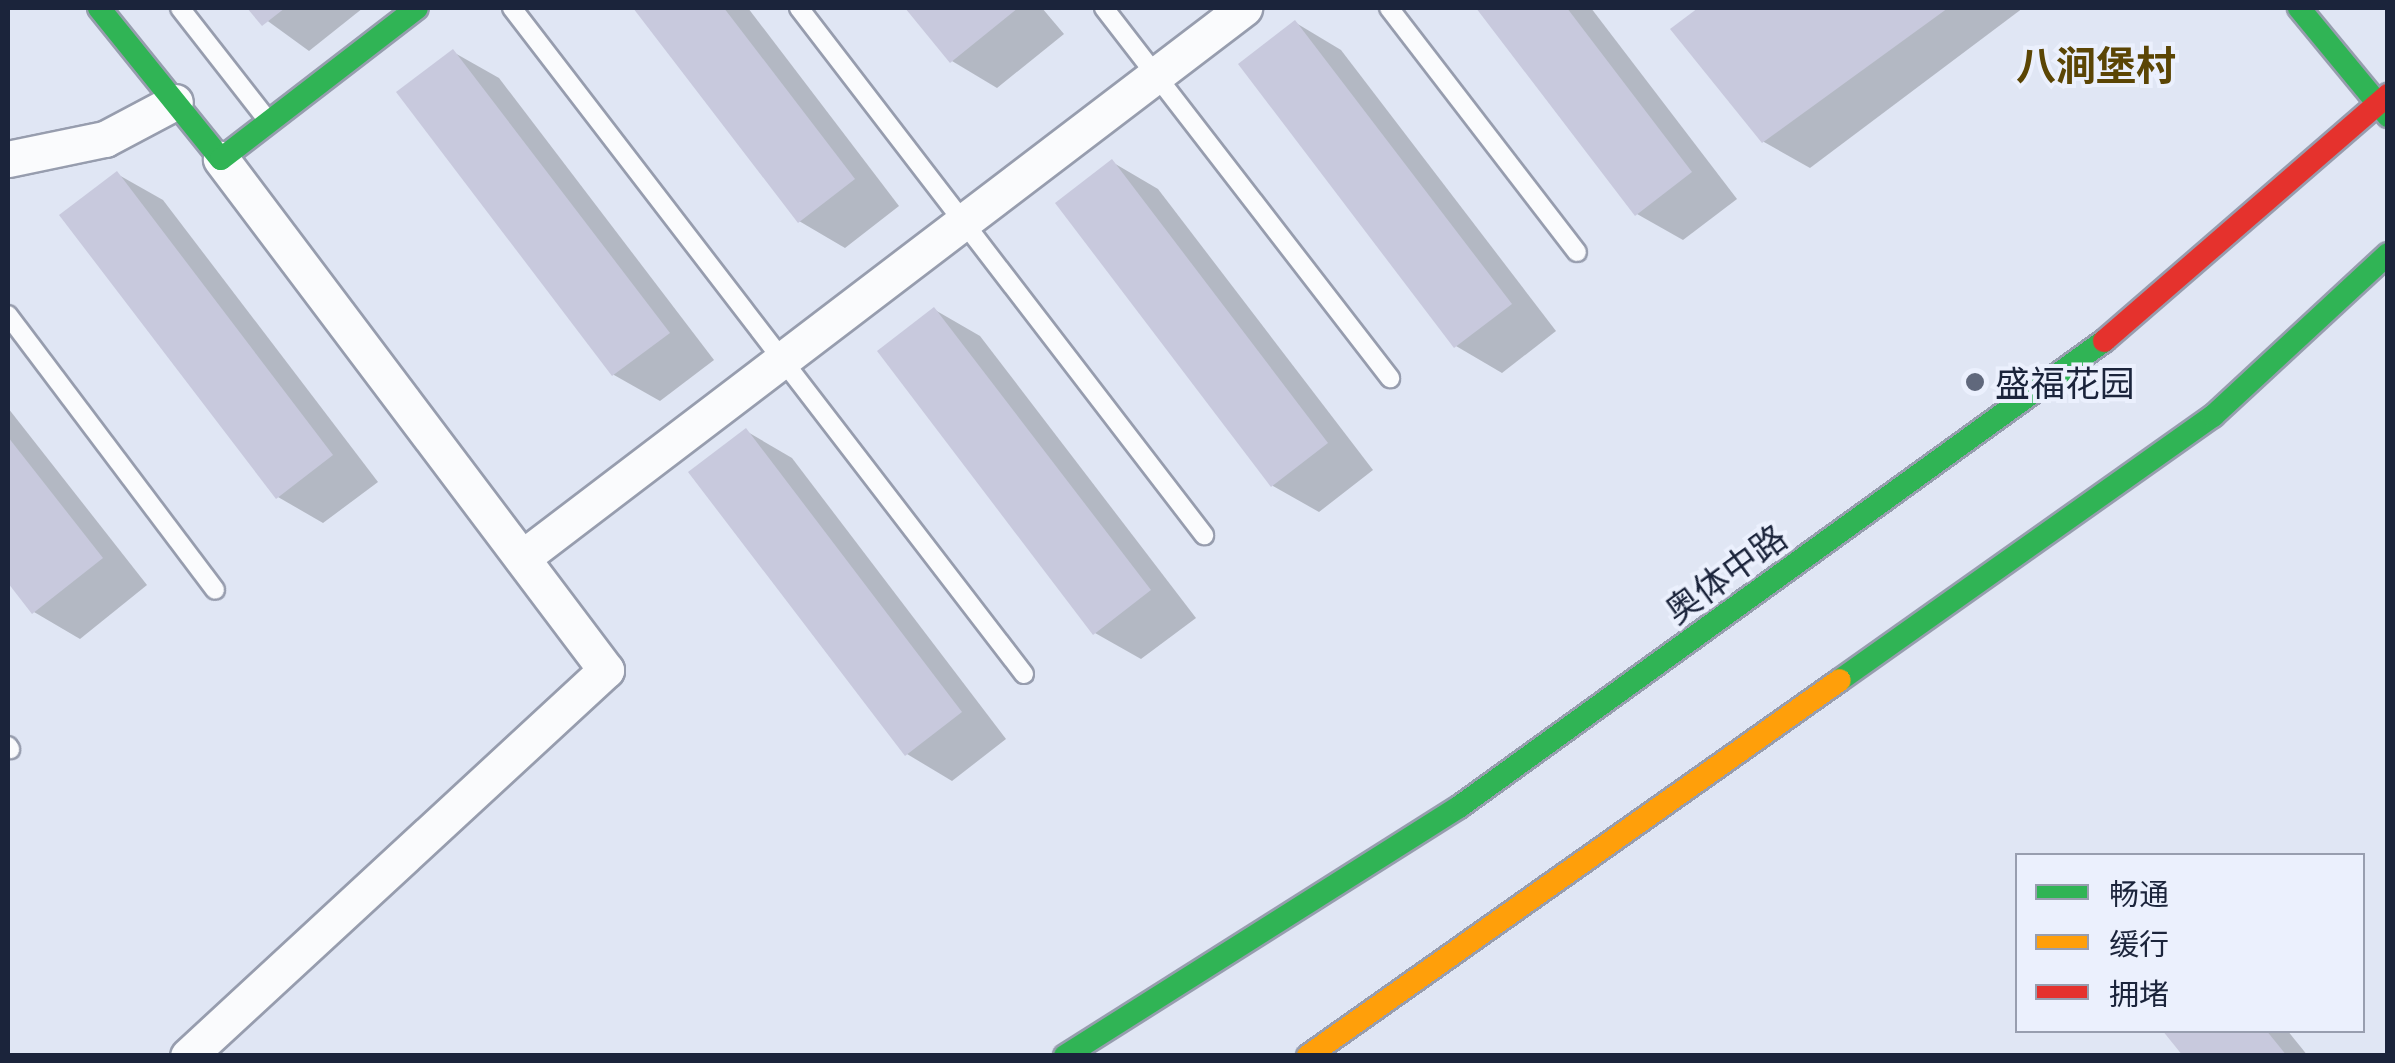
<!DOCTYPE html>
<meta charset="utf-8">
<style>
body{margin:0}
#map{position:relative;width:2395px;height:1063px;overflow:hidden;background:#e0e6f4;font-family:"Playfair Display","Noto Sans SC",serif}
div>[style]{position:absolute}
[style*='--x']{left:calc(var(--x)*1px);top:calc(var(--y)*1px);width:calc(var(--w)*1px);rotate:calc(var(--a)*1deg)}
.shadow>*{inset:0;background:#0003}
.building>*{inset:0;background:#c8c9dd}
.roads{filter:drop-shadow(2px 0 #979dae) drop-shadow(-2px 0 #979dae) drop-shadow(0 2px #979dae) drop-shadow(0 -2px #979dae)}
.lane>*{height:18px;margin:-9px;padding:0 9px;transform-origin:9px;border-radius:9px;background:#fafbfd}
.street>*{height:35px;margin:-17.5px;padding:0 17.5px;transform-origin:17.5px;border-radius:17.5px;background:#fafbfd}
.fast>*{height:22px;margin:-11px;padding:0 11px;transform-origin:11px;border-radius:11px;background:#30b455}
.slow>*{height:22px;margin:-11px;padding:0 11px;transform-origin:11px;border-radius:11px;background:#ff9f0a}
.jam>*{height:22px;margin:-11px;padding:0 11px;transform-origin:11px;border-radius:11px;background:#e5322d}
.dots>*{width:28px;height:28px;translate:-50% -50%;box-sizing:border-box;border:5px solid #ebf0fd;border-radius:50%}
span{translate:-50% -50%;white-space:nowrap;text-align:center;line-height:1.15;-webkit-text-stroke:8px #ebf0fd;paint-order:stroke}
.poi-label{font-size:35px;color:#1b243b}
.left{translate:0 -50%;text-align:left}
.street-label{font-size:35px;color:#1b243b}
.quarter-label{font-size:40px;color:#5b4504;font-weight:700}
.frame{position:absolute;inset:0;border:10px solid #1b243b;pointer-events:none}
.legend{position:absolute;left:2015px;top:853px;width:350px;height:180px;box-sizing:border-box;background:#ebf0fd;border:2px solid #989eaf;margin:0;padding:12px 18px;list-style:none;font-size:30px;color:#1b243b}
.legend li{display:flex;align-items:center;gap:20px;height:50px}
.legend b{width:50px;border:2px solid #989eaf}
</style>
<div id="map">
<div class="shadow">
<i style="clip-path:polygon(250px 8px,363px 8px,309px 51px)"></i>
<i style="clip-path:polygon(636px 8px,748px 8px,899px 206px,845px 248px,799px 221px)"></i>
<i style="clip-path:polygon(908px 8px,1042px 8px,1064px 34px,997px 88px,952px 61px)"></i>
<i style="clip-path:polygon(1479px 8px,1591px 8px,1737px 199px,1683px 240px,1637px 214px)"></i>
<i style="clip-path:polygon(1702px 8px,2023px 8px,1810px 168px,1764px 142px,1674px 29px)"></i>
<i style="clip-path:polygon(1296px 23px,1341px 50px,1556px 331px,1502px 373px,1456px 346px)"></i>
<i style="clip-path:polygon(453px 52px,499px 78px,714px 360px,660px 401px,614px 375px)"></i>
<i style="clip-path:polygon(1112px 162px,1158px 189px,1373px 470px,1319px 512px,1273px 486px)"></i>
<i style="clip-path:polygon(117px 174px,163px 200px,378px 482px,323px 523px,278px 497px)"></i>
<i style="clip-path:polygon(935px 310px,980px 336px,1196px 618px,1141px 659px,1095px 633px)"></i>
<i style="clip-path:polygon(8px 408px,147px 585px,80px 639px,34px 612px,8px 579px)"></i>
<i style="clip-path:polygon(746px 431px,792px 458px,1006px 739px,952px 781px,907px 754px)"></i>
<i style="clip-path:polygon(2165px 1030px,2287px 1030px,2308px 1056px,2186px 1056px)"></i>
</div>
<div class="building">
<i style="clip-path:polygon(247px 8px,285px 8px,262px 26px)"></i>
<i style="clip-path:polygon(633px 8px,724px 8px,855px 179px,798px 223px)"></i>
<i style="clip-path:polygon(905px 8px,1018px 8px,950px 63px)"></i>
<i style="clip-path:polygon(1476px 8px,1567px 8px,1692px 172px,1635px 216px)"></i>
<i style="clip-path:polygon(1698px 8px,1948px 8px,1762px 143px,1670px 29px)"></i>
<i style="clip-path:polygon(1295px 20px,1512px 304px,1454px 348px,1238px 64px)"></i>
<i style="clip-path:polygon(453px 49px,670px 333px,612px 376px,396px 92px)"></i>
<i style="clip-path:polygon(1112px 159px,1328px 443px,1271px 487px,1055px 203px)"></i>
<i style="clip-path:polygon(117px 171px,333px 455px,276px 499px,59px 215px)"></i>
<i style="clip-path:polygon(934px 307px,1151px 590px,1093px 635px,877px 351px)"></i>
<i style="clip-path:polygon(746px 428px,962px 712px,905px 756px,688px 472px)"></i>
<i style="clip-path:polygon(8px 437px,103px 558px,32px 614px,8px 583px)"></i>
<i style="clip-path:polygon(2162px 1030px,2266px 1030px,2287px 1056px,2183px 1056px)"></i>
</div>
<div class="roads">
<div class="lane">
<i style="--x:180;--y:8;--w:145;--a:52"></i>
<i style="--x:512;--y:8;--w:840;--a:52.45"></i>
<i style="--x:799;--y:8;--w:665;--a:52.46"></i>
<i style="--x:1104;--y:8;--w:468;--a:52.3"></i>
<i style="--x:1389;--y:8;--w:308;--a:52.4"></i>
<i style="--x:8;--y:315;--w:344;--a:53"></i>
<i style="--x:8;--y:746;--w:4;--a:56"></i>
</div>
<div class="street">
<i style="--x:8;--y:159;--w:99;--a:-11.7"></i>
<i style="--x:105;--y:139;--w:79;--a:-27.9"></i>
<i style="--x:522;--y:558;--w:908;--a:-37.3"></i>
<i style="--x:188;--y:1056;--w:569;--a:-42.72"></i>
<i style="--x:606;--y:670;--w:640;--a:-127"></i>
</div>
<div class="fast">
<i style="--x:99;--y:8;--w:194;--a:51.1"></i>
<i style="--x:221;--y:159;--w:247;--a:-37.6"></i>
<i style="--x:2299;--y:8;--w:140;--a:50.5"></i>
<i style="--x:1840;--y:680;--w:457;--a:-35.3"></i>
<i style="--x:2213;--y:416;--w:238;--a:-42.8"></i>
<i style="--x:1065;--y:1056;--w:466;--a:-32.3"></i>
<i style="--x:1459;--y:807;--w:796;--a:-35.85"></i>
</div>
<div class="slow">
<i style="--x:1308;--y:1056;--w:651;--a:-35.25"></i>
</div>
<div class="jam">
<i style="--x:2104;--y:341;--w:376;--a:-40.9"></i>
</div>
</div>
<div class="dots">
<i style="left:1975px;top:382px;background:#60687c"></i>
</div>
<div class="poi-label">
<span class="left" style="left:1995px;top:382px">盛福花园</span>
</div>
<div class="street-label">
<span style="left:1725px;top:573px;rotate:-36deg">奥体中路</span>
</div>
<div class="quarter-label">
<span style="left:2096px;top:64px">八涧堡村</span>
</div>
<div class="frame"></div>
<ul class="legend">
<li><b style="height:12px;background:#30b455"></b>畅通</li>
<li><b style="height:12px;background:#ff9f0a"></b>缓行</li>
<li><b style="height:12px;background:#e5322d"></b>拥堵</li>
</ul>
</div>
